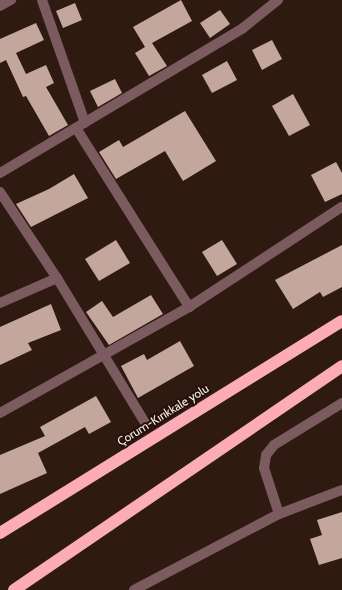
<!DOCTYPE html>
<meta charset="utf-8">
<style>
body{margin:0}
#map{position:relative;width:342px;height:590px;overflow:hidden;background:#2f1a12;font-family:Cabin,sans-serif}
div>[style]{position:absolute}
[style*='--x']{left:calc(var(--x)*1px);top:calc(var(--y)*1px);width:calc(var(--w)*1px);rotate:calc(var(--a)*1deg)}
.building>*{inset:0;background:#c3a79c}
.street>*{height:10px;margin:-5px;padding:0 5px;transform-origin:5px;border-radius:5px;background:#7b5b5f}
.highway>*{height:12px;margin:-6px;padding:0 6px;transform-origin:6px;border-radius:6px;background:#fbacb6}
span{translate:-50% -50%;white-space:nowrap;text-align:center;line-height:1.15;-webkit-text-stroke:4px #251109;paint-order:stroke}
.street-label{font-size:12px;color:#fdf1ec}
</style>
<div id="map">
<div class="building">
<i style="clip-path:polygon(181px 0,192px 21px,152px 43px,167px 66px,149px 76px,135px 53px,145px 47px,133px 27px)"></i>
<i style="clip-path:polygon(75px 3px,82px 20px,63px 28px,56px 11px)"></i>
<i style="clip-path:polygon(220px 10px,230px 24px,210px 38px,200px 23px)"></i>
<i style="clip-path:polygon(36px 23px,44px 40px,16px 53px,26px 74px,46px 65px,54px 83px,46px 87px,68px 125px,49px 136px,26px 96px,23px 97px,6px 60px,0 63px,0 39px)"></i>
<i style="clip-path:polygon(272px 40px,282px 59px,262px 70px,252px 50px)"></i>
<i style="clip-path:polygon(227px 61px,237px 80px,212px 93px,202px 75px)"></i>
<i style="clip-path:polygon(115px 79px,122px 93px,98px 107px,90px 91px)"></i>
<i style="clip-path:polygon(293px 94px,310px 125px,289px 136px,272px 106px)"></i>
<i style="clip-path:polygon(185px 111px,216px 161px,183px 181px,165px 151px,116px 179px,99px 152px,119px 140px,123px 147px)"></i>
<i style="clip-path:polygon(336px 162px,342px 173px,342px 194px,325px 202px,311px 175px)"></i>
<i style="clip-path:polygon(74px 174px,88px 198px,31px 227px,16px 204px,49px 189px)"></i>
<i style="clip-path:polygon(116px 240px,130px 263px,99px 281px,85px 259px)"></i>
<i style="clip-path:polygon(222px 240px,237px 264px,217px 276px,202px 252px)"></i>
<i style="clip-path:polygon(342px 245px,342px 287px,323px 297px,320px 292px,293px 309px,275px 280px)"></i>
<i style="clip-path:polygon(151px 295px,163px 314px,109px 345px,86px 312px,102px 301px,113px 317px)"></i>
<i style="clip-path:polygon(51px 304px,61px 330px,28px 343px,32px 350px,0 365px,0 327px)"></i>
<i style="clip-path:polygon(180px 341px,194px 366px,138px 398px,121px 366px,144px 354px,147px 360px)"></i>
<i style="clip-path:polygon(96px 396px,111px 422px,89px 434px,85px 427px,38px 453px,47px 473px,0 494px,0 455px,45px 436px,40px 427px)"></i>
<i style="clip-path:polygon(342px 512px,342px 558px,319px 565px,310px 539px,322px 535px,317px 520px)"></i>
</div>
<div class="street">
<i style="--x:42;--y:0;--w:130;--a:70.7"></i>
<i style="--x:0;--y:6;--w:13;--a:-29"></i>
<i style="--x:76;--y:128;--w:212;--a:57.7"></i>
<i style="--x:0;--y:173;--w:283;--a:-30.8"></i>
<i style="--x:243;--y:28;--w:45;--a:-38.7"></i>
<i style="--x:0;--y:192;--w:103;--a:56.5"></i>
<i style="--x:57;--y:278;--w:170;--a:58.7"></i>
<i style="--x:0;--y:303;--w:62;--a:-23.7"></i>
<i style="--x:0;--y:413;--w:217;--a:-29.3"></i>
<i style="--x:189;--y:307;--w:183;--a:-33.2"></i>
<i style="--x:279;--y:514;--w:48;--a:-108.1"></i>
<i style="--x:264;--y:468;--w:13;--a:-81"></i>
<i style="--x:266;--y:455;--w:13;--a:-51"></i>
<i style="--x:274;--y:445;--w:80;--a:-31.7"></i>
<i style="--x:134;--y:590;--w:164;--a:-27.7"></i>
<i style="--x:279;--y:514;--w:67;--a:-20.9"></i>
</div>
<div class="highway">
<i style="--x:0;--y:533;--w:402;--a:-31.8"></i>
<i style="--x:14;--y:590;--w:397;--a:-34.3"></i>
</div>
<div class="street-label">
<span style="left:163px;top:415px;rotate:-32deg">Çorum-Kırıkkale yolu</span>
</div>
</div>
